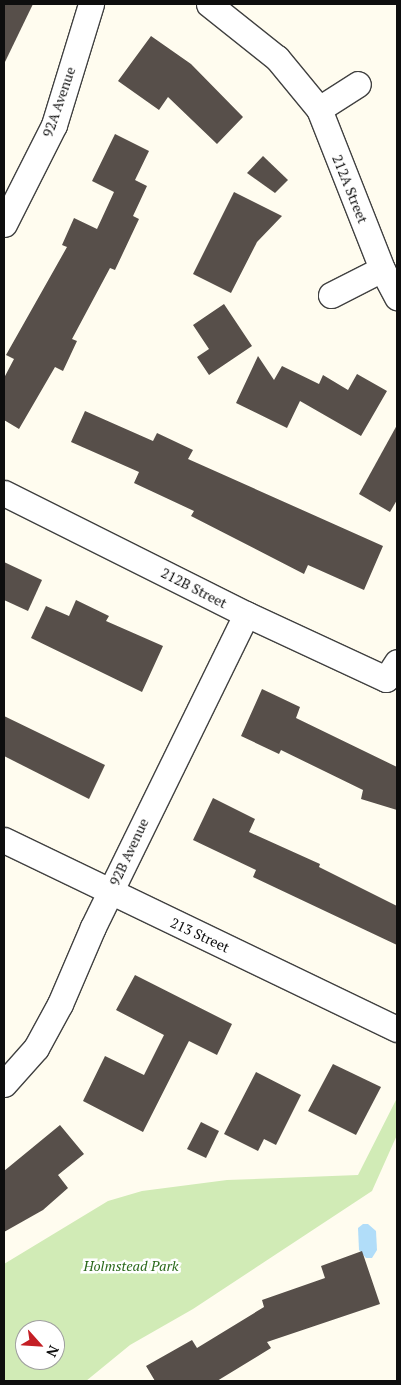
<!DOCTYPE html>
<style>
body{margin:0}
#map{position:relative;width:401px;height:1385px;overflow:hidden;background:#fffcef;font-family:"PT Serif",serif}
div>[style]{position:absolute}
[style*='--x']{left:calc(var(--x)*1px);top:calc(var(--y)*1px);width:calc(var(--w)*1px);rotate:calc(var(--a)*1deg)}
.green>*{inset:0;background:#d1ebb6}
.water>*{inset:0;background:#b1ddf9}
.building>*{inset:0;background:#574f4a}
.roads{filter:drop-shadow(1px 0 #414141) drop-shadow(-1px 0 #414141) drop-shadow(0 1px #414141) drop-shadow(0 -1px #414141)}
.minor>*{height:25px;margin:-12.5px;padding:0 12.5px;transform-origin:12.5px;border-radius:12.5px;background:#fff}
span{translate:-50% -50%;white-space:nowrap;text-align:center;line-height:1.15;-webkit-text-stroke:5px #fff;paint-order:stroke}
.street-label{font-size:14px;color:#0e0e0e}
.park-label{font-size:14px;color:#2a691b;font-style:italic}
.frame{position:absolute;inset:0;border:5px solid #0e0e0e;pointer-events:none}
.north{position:absolute;left:15px;top:1320px;width:50px;height:50px;box-sizing:border-box;background:#fff;border:1px solid #9f9f9f;border-radius:50%;rotate:116deg;font-size:14px;font-weight:700;line-height:20px;text-align:center;color:#0e0e0e}
.north::after{content:'';display:block;margin:auto;width:18px;height:22px;background:#c41f25;clip-path:polygon(50% 0,100% 100%,50% 72%,0 100%)}
</style>
<div id="map">
<div class="green">
<i style="clip-path:polygon(evenodd,397px 1098px,397px 1135px,372px 1191px,193px 1309px,130px 1345px,86px 1381px,4px 1381px,4px 1264px,108px 1201px,142px 1191px,227px 1180px,358px 1175px,397px 1098px,25px 1330px,55px 1330px,55px 1360px,25px 1360px,25px 1330px)"></i>
</div>
<div class="water">
<i style="clip-path:polygon(363px 1224px,368px 1224px,376px 1231px,377px 1250px,372px 1258px,366px 1258px,359px 1250px,358px 1228px)"></i>
</div>
<div class="building">
<i style="clip-path:polygon(4px 4px,33px 4px,4px 64px)"></i>
<i style="clip-path:polygon(151px 36px,191px 64px,243px 117px,217px 144px,168px 97px,159px 110px,118px 81px)"></i>
<i style="clip-path:polygon(115px 134px,149px 151px,135px 180px,147px 186px,133px 216px,139px 219px,115px 270px,110px 268px,72px 339px,77px 341px,63px 371px,55px 367px,19px 429px,4px 420px,4px 378px,14px 359px,6px 355px,67px 247px,62px 245px,74px 218px,97px 229px,114px 192px,92px 181px)"></i>
<i style="clip-path:polygon(263px 156px,288px 180px,275px 193px,247px 173px)"></i>
<i style="clip-path:polygon(234px 192px,282px 216px,257px 242px,231px 293px,193px 274px)"></i>
<i style="clip-path:polygon(224px 304px,252px 346px,209px 375px,197px 357px,209px 349px,193px 325px)"></i>
<i style="clip-path:polygon(258px 356px,274px 380px,282px 366px,319px 384px,323px 375px,348px 390px,357px 374px,387px 391px,361px 436px,300px 401px,287px 428px,236px 403px)"></i>
<i style="clip-path:polygon(85px 411px,153px 441px,157px 433px,193px 450px,188px 459px,383px 546px,364px 590px,308px 565px,304px 574px,191px 516px,194px 511px,134px 483px,139px 472px,71px 442px)"></i>
<i style="clip-path:polygon(397px 425px,397px 500px,390px 512px,359px 494px)"></i>
<i style="clip-path:polygon(4px 562px,42px 580px,28px 611px,4px 600px)"></i>
<i style="clip-path:polygon(76px 600px,109px 616px,106px 621px,163px 646px,142px 692px,31px 638px,46px 606px,69px 616px)"></i>
<i style="clip-path:polygon(262px 689px,300px 707px,296px 718px,397px 767px,397px 810px,361px 799px,363px 790px,281px 750px,279px 754px,241px 736px)"></i>
<i style="clip-path:polygon(4px 716px,105px 765px,89px 799px,4px 756px)"></i>
<i style="clip-path:polygon(213px 798px,255px 819px,249px 832px,320px 864px,319px 867px,397px 906px,397px 945px,253px 877px,256px 870px,193px 840px)"></i>
<i style="clip-path:polygon(135px 975px,232px 1024px,217px 1055px,189px 1041px,143px 1132px,83px 1101px,105px 1056px,144px 1075px,164px 1035px,116px 1010px)"></i>
<i style="clip-path:polygon(333px 1064px,381px 1087px,356px 1135px,308px 1111px)"></i>
<i style="clip-path:polygon(256px 1072px,301px 1095px,276px 1145px,264px 1139px,258px 1151px,224px 1134px)"></i>
<i style="clip-path:polygon(201px 1122px,219px 1131px,206px 1158px,187px 1149px)"></i>
<i style="clip-path:polygon(60px 1125px,84px 1154px,58px 1175px,68px 1188px,43px 1210px,4px 1232px,4px 1171px)"></i>
<i style="clip-path:polygon(362px 1251px,380px 1304px,267px 1342px,271px 1348px,217px 1381px,155px 1381px,146px 1366px,192px 1340px,197px 1348px,264px 1307px,262px 1300px,325px 1278px,321px 1266px)"></i>
</div>
<div class="roads">
<div class="minor">
<i style="--x:209;--y:4;--w:87;--a:38.5"></i>
<i style="--x:277;--y:58;--w:66;--a:50.5"></i>
<i style="--x:319;--y:109;--w:172;--a:68.5"></i>
<i style="--x:382;--y:269;--w:32;--a:62"></i>
<i style="--x:319;--y:109;--w:46;--a:-32.7"></i>
<i style="--x:4;--y:224;--w:111;--a:-63.2"></i>
<i style="--x:54;--y:125;--w:127;--a:-73"></i>
<i style="--x:331;--y:295;--w:57;--a:-27"></i>
<i style="--x:4;--y:493;--w:271;--a:26.6"></i>
<i style="--x:246;--y:614;--w:154;--a:24.9"></i>
<i style="--x:386;--y:679;--w:20;--a:-57"></i>
<i style="--x:4;--y:840;--w:436;--a:25.7"></i>
<i style="--x:4;--y:1084;--w:48;--a:-48.4"></i>
<i style="--x:36;--y:1048;--w:50;--a:-61.4"></i>
<i style="--x:60;--y:1004;--w:84;--a:-66.8"></i>
<i style="--x:93;--y:927;--w:348;--a:-63.9"></i>
</div>
</div>
<div class="street-label">
<span style="left:59px;top:102px;rotate:-71deg">92A Avenue</span>
<span style="left:350px;top:189px;rotate:68deg">212A Street</span>
<span style="left:194px;top:588px;rotate:27deg">212B Street</span>
<span style="left:129px;top:852px;rotate:-65deg">92B Avenue</span>
<span style="left:200px;top:935px;rotate:25deg">213 Street</span>
</div>
<div class="park-label">
<span style="left:131px;top:1266px">Holmstead Park</span>
</div>
<div class="frame"></div>
<div class="north">N</div>
</div>
